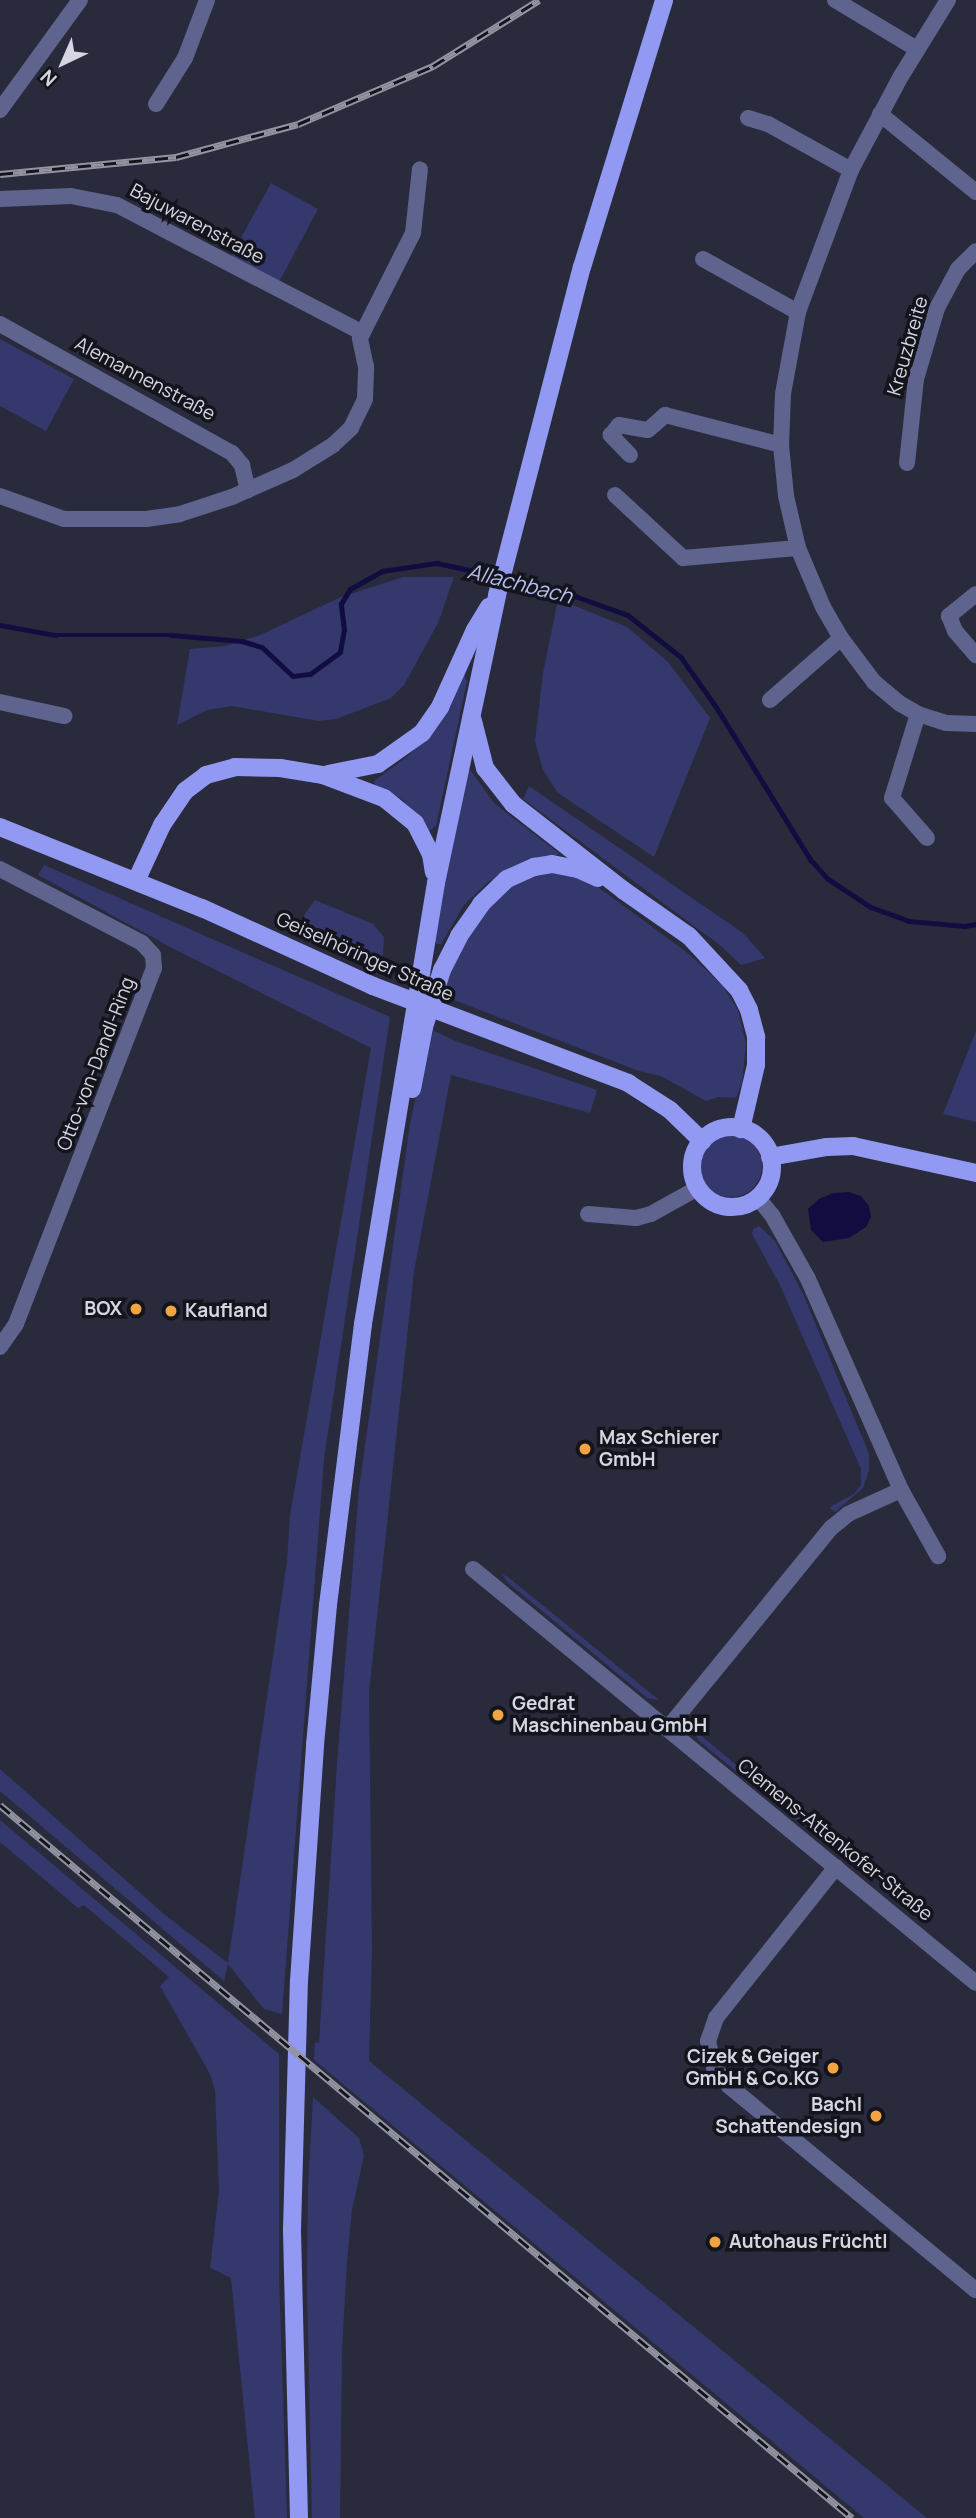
<!DOCTYPE html>
<meta charset="utf-8">
<style>
body{margin:0}
#map{position:relative;width:976px;height:2518px;overflow:hidden;background:#292b3c;font-family:Manrope,sans-serif}
div>[style]{position:absolute}
[style*='--x']{left:calc(var(--x)*1px);top:calc(var(--y)*1px);width:calc(var(--w)*1px);rotate:calc(var(--a)*1deg)}
.green>*{inset:0;background:#35386d}
.round{border-radius:50%}
.water>*{inset:0;background:#120d41}
.stream>*{height:4.5px;margin:-2.25px;padding:0 2.25px;transform-origin:2.25px;border-radius:2.25px;background:#120d41}
.minor>*{height:16px;margin:-8px;padding:0 8px;transform-origin:8px;border-radius:8px;background:#5f648f}
.major>*{height:18px;margin:-9px;padding:0 9px;transform-origin:9px;border-radius:9px;background:#9199f2}
.major>.ring{margin:-9px;padding:0;box-sizing:content-box;background:none;border:18px solid #9199f2;border-radius:50%}
.rail>*{height:7px;margin-top:-3.5px;transform-origin:0;background:repeating-linear-gradient(90deg,#13141c 0 13px,#9294a1 0 26px);box-sizing:border-box;border-block:2px solid #9294a1}
.dots>*{width:19px;height:19px;translate:-50% -50%;box-sizing:border-box;border:4px solid #13141c;border-radius:50%}
span{translate:-50% -50%;white-space:nowrap;text-align:center;line-height:1.15;-webkit-text-stroke:7px #13141c;paint-order:stroke}
.street-label{font-size:19px;color:#d4d6e1}
.poi-label{font-size:19px;color:#d4d6e1;font-weight:700}
.right{translate:-100% -50%;text-align:right}
.left{translate:0 -50%;text-align:left}
.water-label{font-size:21px;color:#b6bdf1;font-style:italic}
.north{position:absolute;left:28px;top:28px;width:70px;height:70px;-webkit-text-stroke:5px #13141c;paint-order:stroke;rotate:224deg;font-size:19px;font-weight:700;line-height:28px;text-align:center;color:#d4d6e1}
.north::after{content:'';display:block;margin:auto;width:24px;height:32px;background:#d4d6e1;clip-path:polygon(50% 0,100% 100%,50% 72%,0 100%)}
</style>
<div id="map">
<div class="green">
<i style="clip-path:polygon(271px 183px,318px 209px,279px 282px,231px 256px)"></i>
<i style="clip-path:polygon(0 339px,74px 379px,46px 431px,0 406px)"></i>
<i style="clip-path:polygon(403px 577px,454px 577px,438px 623px,404px 685px,391px 698px,336px 719px,319px 721px,232px 706px,207px 710px,177px 725px,190px 649px,226px 646px,260px 635px,341px 597px)"></i>
<i style="clip-path:polygon(558px 599px,627px 627px,668px 662px,710px 718px,654px 857px,558px 793px,543px 770px,535px 741px,543px 673px)"></i>
<i style="clip-path:polygon(464px 674px,467px 681px,436px 826px,429px 831px,403px 800px,375px 785px,374px 781px,408px 756px,429px 734px)"></i>
<i style="clip-path:polygon(470px 770px,495px 804px,560px 854px,507px 871px,487px 883px,464px 905px,441px 944px,437px 944px,433px 939px,466px 774px)"></i>
<i style="clip-path:polygon(529px 786px,743px 933px,765px 958px,741px 965px,721px 946px,523px 799px)"></i>
<i style="clip-path:polygon(44px 865px,390px 1017px,324px 1459px,282px 2014px,264px 2009px,228px 1964px,224px 1981px,0 1791px,0 1769px,165px 1915px,228px 1963px,287px 1561px,290px 1516px,371px 1048px,176px 950px,38px 875px)"></i>
<i style="clip-path:polygon(553px 873px,573px 875px,598px 887px,689px 954px,722px 985px,738px 1010px,746px 1044px,742px 1083px,736px 1098px,718px 1097px,706px 1101px,661px 1076px,639px 1071px,441px 995px,471px 927px,488px 906px,513px 886px,537px 876px)"></i>
<i style="clip-path:polygon(315px 900px,373px 924px,384px 937px,382px 968px,307px 936px,304px 915px)"></i>
<i style="clip-path:polygon(430px 1029px,458px 1042px,597px 1090px,590px 1113px,451px 1075px,414px 1271px,369px 1692px,372px 1948px,369px 2061px,927px 2518px,864px 2518px,314px 2060px,315px 2042px,319px 2043px,337px 1764px,359px 1489px,410px 1124px)"></i>
<i style="clip-path:polygon(976px 1031px,976px 1122px,943px 1114px)"></i>
<i class="round" style="left:700px;top:1135px;width:62px;height:62px"></i>
<i style="clip-path:polygon(759px 1226px,775px 1241px,804px 1296px,869px 1454px,869px 1470px,863px 1488px,835px 1512px,830px 1508px,833px 1505px,854px 1494px,861px 1485px,861px 1469px,780px 1285px,752px 1234px,753px 1229px)"></i>
<i style="clip-path:polygon(502px 1574px,508px 1577px,659px 1700px,647px 1698px,507px 1582px)"></i>
<i style="clip-path:polygon(692px 1728px,801px 1819px,796px 1820px,699px 1741px)"></i>
<i style="clip-path:polygon(0 1820px,279px 2054px,279px 2276px,287px 2518px,255px 2518px,231px 2278px,210px 2268px,219px 2191px,215px 2090px,210px 2074px,160px 1986px,169px 1977px,84px 1905px,78px 1908px,0 1842px)"></i>
<i style="clip-path:polygon(313px 2097px,359px 2138px,364px 2156px,352px 2209px,347px 2261px,342px 2350px,340px 2518px,312px 2518px,307px 2284px,308px 2187px)"></i>
</div>
<div class="water">
<i style="clip-path:polygon(849px 1192px,861px 1196px,869px 1206px,871px 1217px,866px 1227px,849px 1238px,823px 1242px,811px 1230px,808px 1209px,819px 1199px,833px 1193px)"></i>
</div>
<div class="stream">
<i style="--x:505;--y:578;--w:72;--a:14.4"></i>
<i style="--x:575;--y:596;--w:56;--a:19.7"></i>
<i style="--x:628;--y:615;--w:68;--a:38.4"></i>
<i style="--x:681;--y:657;--w:62;--a:54.8"></i>
<i style="--x:717;--y:708;--w:179;--a:58.3"></i>
<i style="--x:811;--y:860;--w:25;--a:48"></i>
<i style="--x:828;--y:879;--w:51;--a:33.1"></i>
<i style="--x:871;--y:907;--w:40;--a:20.2"></i>
<i style="--x:909;--y:921;--w:56;--a:5.1"></i>
<i style="--x:965;--y:926;--w:11;--a:-10"></i>
<i style="--x:0;--y:625;--w:56;--a:10.3"></i>
<i style="--x:55;--y:635;--w:116;--a:0"></i>
<i style="--x:171;--y:635;--w:71;--a:4.8"></i>
<i style="--x:242;--y:641;--w:21;--a:17"></i>
<i style="--x:262;--y:647;--w:42;--a:43.1"></i>
<i style="--x:293;--y:676;--w:17;--a:-7"></i>
<i style="--x:310;--y:674;--w:37;--a:-36"></i>
<i style="--x:340;--y:652;--w:22;--a:-80"></i>
<i style="--x:344;--y:630;--w:26;--a:-97"></i>
<i style="--x:341;--y:604;--w:17;--a:-59"></i>
<i style="--x:350;--y:589;--w:37;--a:-29"></i>
<i style="--x:382;--y:571;--w:56;--a:-8.3"></i>
<i style="--x:437;--y:563;--w:61;--a:12.2"></i>
</div>
<div class="minor">
<i style="--x:835;--y:0;--w:96;--a:30.9"></i>
<i style="--x:948;--y:0;--w:89;--a:121.7"></i>
<i style="--x:901;--y:76;--w:106;--a:118"></i>
<i style="--x:851;--y:170;--w:152;--a:110.5"></i>
<i style="--x:798;--y:312;--w:83;--a:100.4"></i>
<i style="--x:783;--y:394;--w:51;--a:92.2"></i>
<i style="--x:781;--y:445;--w:51;--a:84.4"></i>
<i style="--x:786;--y:496;--w:53;--a:77"></i>
<i style="--x:798;--y:548;--w:64;--a:67"></i>
<i style="--x:823;--y:607;--w:36;--a:60"></i>
<i style="--x:841;--y:638;--w:55;--a:53.1"></i>
<i style="--x:874;--y:682;--w:33;--a:40"></i>
<i style="--x:899;--y:703;--w:22;--a:30"></i>
<i style="--x:918;--y:714;--w:29;--a:18"></i>
<i style="--x:946;--y:723;--w:30;--a:2"></i>
<i style="--x:156;--y:104;--w:54;--a:-57.8"></i>
<i style="--x:185;--y:58;--w:62;--a:-69.2"></i>
<i style="--x:0;--y:110;--w:136;--a:-54"></i>
<i style="--x:880;--y:114;--w:124;--a:39.1"></i>
<i style="--x:748;--y:118;--w:21;--a:17"></i>
<i style="--x:768;--y:124;--w:95;--a:29"></i>
<i style="--x:0;--y:199;--w:71;--a:-2.4"></i>
<i style="--x:71;--y:196;--w:47;--a:11.1"></i>
<i style="--x:117;--y:205;--w:277;--a:27.5"></i>
<i style="--x:703;--y:259;--w:109;--a:29.2"></i>
<i style="--x:0;--y:324;--w:265;--a:29.1"></i>
<i style="--x:232;--y:453;--w:16;--a:50"></i>
<i style="--x:242;--y:465;--w:26;--a:77"></i>
<i style="--x:630;--y:455;--w:28;--a:-134"></i>
<i style="--x:611;--y:435;--w:13;--a:-51"></i>
<i style="--x:619;--y:425;--w:29;--a:10"></i>
<i style="--x:648;--y:430;--w:23;--a:-41"></i>
<i style="--x:665;--y:415;--w:120;--a:14.5"></i>
<i style="--x:907;--y:463;--w:84;--a:-83.9"></i>
<i style="--x:916;--y:379;--w:74;--a:-73.5"></i>
<i style="--x:937;--y:308;--w:44;--a:-61.7"></i>
<i style="--x:958;--y:269;--w:25;--a:-45"></i>
<i style="--x:615;--y:495;--w:93;--a:42.8"></i>
<i style="--x:683;--y:558;--w:115;--a:-5"></i>
<i style="--x:0;--y:496;--w:68;--a:19.8"></i>
<i style="--x:64;--y:519;--w:82;--a:0"></i>
<i style="--x:146;--y:519;--w:34;--a:-8"></i>
<i style="--x:180;--y:514;--w:55;--a:-18.1"></i>
<i style="--x:232;--y:497;--w:67;--a:-23.9"></i>
<i style="--x:293;--y:470;--w:47;--a:-32"></i>
<i style="--x:333;--y:445;--w:25;--a:-43"></i>
<i style="--x:351;--y:428;--w:32;--a:-64"></i>
<i style="--x:365;--y:399;--w:32;--a:-88"></i>
<i style="--x:366;--y:367;--w:30;--a:-102"></i>
<i style="--x:360;--y:338;--w:118;--a:-63.2"></i>
<i style="--x:413;--y:233;--w:64;--a:-83.8"></i>
<i style="--x:976;--y:594;--w:35;--a:141"></i>
<i style="--x:949;--y:616;--w:16;--a:68"></i>
<i style="--x:955;--y:631;--w:32;--a:49"></i>
<i style="--x:770;--y:700;--w:94;--a:-41.1"></i>
<i style="--x:0;--y:702;--w:66;--a:12.3"></i>
<i style="--x:918;--y:714;--w:88;--a:107.2"></i>
<i style="--x:892;--y:798;--w:53;--a:48.8"></i>
<i style="--x:0;--y:869;--w:160;--a:27.5"></i>
<i style="--x:142;--y:943;--w:16;--a:47"></i>
<i style="--x:153;--y:955;--w:13;--a:86"></i>
<i style="--x:154;--y:968;--w:382;--a:111.2"></i>
<i style="--x:16;--y:1324;--w:28;--a:125"></i>
<i style="--x:758;--y:1198;--w:22;--a:51"></i>
<i style="--x:772;--y:1215;--w:73;--a:60.6"></i>
<i style="--x:808;--y:1279;--w:231;--a:66.2"></i>
<i style="--x:901;--y:1490;--w:76;--a:60.7"></i>
<i style="--x:588;--y:1214;--w:48;--a:4.8"></i>
<i style="--x:636;--y:1218;--w:16;--a:-15"></i>
<i style="--x:651;--y:1214;--w:54;--a:-29"></i>
<i style="--x:473;--y:1569;--w:651;--a:39.46"></i>
<i style="--x:667;--y:1729;--w:259;--a:-50.8"></i>
<i style="--x:831;--y:1528;--w:22;--a:-39"></i>
<i style="--x:848;--y:1514;--w:58;--a:-24.4"></i>
<i style="--x:836;--y:1867;--w:193;--a:128.5"></i>
<i style="--x:716;--y:2018;--w:24;--a:109"></i>
<i style="--x:708;--y:2041;--w:28;--a:77"></i>
<i style="--x:714;--y:2068;--w:23;--a:50"></i>
<i style="--x:729;--y:2086;--w:320;--a:39.6"></i>
</div>
<div class="major">
<i style="--x:473;--y:721;--w:49;--a:75.7"></i>
<i style="--x:485;--y:768;--w:46;--a:52.1"></i>
<i style="--x:513;--y:804;--w:140;--a:38"></i>
<i style="--x:623;--y:890;--w:80;--a:34.9"></i>
<i style="--x:689;--y:936;--w:74;--a:47.2"></i>
<i style="--x:739;--y:990;--w:22;--a:63"></i>
<i style="--x:749;--y:1010;--w:28;--a:75"></i>
<i style="--x:756;--y:1037;--w:28;--a:90"></i>
<i style="--x:756;--y:1065;--w:66;--a:103.2"></i>
<i style="--x:328;--y:774;--w:51;--a:-11.3"></i>
<i style="--x:378;--y:764;--w:54;--a:-35.2"></i>
<i style="--x:422;--y:733;--w:32;--a:-55"></i>
<i style="--x:440;--y:707;--w:85;--a:-65.6"></i>
<i style="--x:475;--y:630;--w:27;--a:-59"></i>
<i style="--x:0;--y:827;--w:218;--a:21.9"></i>
<i style="--x:202;--y:908;--w:188;--a:24.5"></i>
<i style="--x:373;--y:986;--w:273;--a:20.8"></i>
<i style="--x:628;--y:1083;--w:50;--a:32.7"></i>
<i style="--x:670;--y:1110;--w:45;--a:44.1"></i>
<i style="--x:136;--y:881;--w:62;--a:-65.1"></i>
<i style="--x:162;--y:825;--w:41;--a:-55.9"></i>
<i style="--x:185;--y:791;--w:26;--a:-37"></i>
<i style="--x:206;--y:775;--w:30;--a:-15"></i>
<i style="--x:235;--y:767;--w:45;--a:1.3"></i>
<i style="--x:280;--y:768;--w:44;--a:9.2"></i>
<i style="--x:323;--y:775;--w:65;--a:20.7"></i>
<i style="--x:384;--y:798;--w:40;--a:39"></i>
<i style="--x:415;--y:823;--w:35;--a:63"></i>
<i style="--x:431;--y:854;--w:18;--a:81"></i>
<i style="--x:412;--y:1089;--w:63;--a:-79"></i>
<i style="--x:424;--y:1027;--w:60;--a:-72.5"></i>
<i style="--x:442;--y:970;--w:38;--a:-63"></i>
<i style="--x:459;--y:936;--w:39;--a:-55"></i>
<i style="--x:481;--y:904;--w:36;--a:-44"></i>
<i style="--x:507;--y:879;--w:30;--a:-24"></i>
<i style="--x:534;--y:867;--w:18;--a:-9"></i>
<i style="--x:552;--y:864;--w:26;--a:11"></i>
<i style="--x:578;--y:869;--w:22;--a:24"></i>
<i class="ring" style="left:692px;top:1127px;width:62px;height:62px"></i>
<i style="--x:770;--y:1157;--w:58;--a:-10"></i>
<i style="--x:827;--y:1147;--w:26;--a:-2"></i>
<i style="--x:853;--y:1146;--w:126;--a:12.4"></i>
<i style="--x:299;--y:2518;--w:289;--a:-91.4"></i>
<i style="--x:292;--y:2229;--w:248;--a:-88.4"></i>
<i style="--x:299;--y:1981;--w:237;--a:-86.1"></i>
<i style="--x:315;--y:1745;--w:141;--a:-84.7"></i>
<i style="--x:328;--y:1605;--w:283;--a:-82.9"></i>
<i style="--x:363;--y:1324;--w:447;--a:-80.6"></i>
<i style="--x:436;--y:883;--w:294;--a:-78"></i>
<i style="--x:497;--y:595;--w:339;--a:-75.5"></i>
<i style="--x:582;--y:267;--w:279;--a:-72.9"></i>
</div>
<div class="rail">
<i style="--x:0;--y:174;--w:177;--a:-5.5"></i>
<i style="--x:176;--y:157;--w:126;--a:-15.1"></i>
<i style="--x:298;--y:124;--w:147;--a:-23.2"></i>
<i style="--x:433;--y:66;--w:125;--a:-31.9"></i>
<i style="--x:0;--y:1805;--w:1111;--a:39.92"></i>
</div>
<div class="dots">
<i style="left:136px;top:1309px;background:#f3a442"></i>
<i style="left:171px;top:1311px;background:#f3a442"></i>
<i style="left:585px;top:1449px;background:#f3a442"></i>
<i style="left:498px;top:1715px;background:#f3a442"></i>
<i style="left:833px;top:2068px;background:#f3a442"></i>
<i style="left:876px;top:2116px;background:#f3a442"></i>
<i style="left:715px;top:2242px;background:#f3a442"></i>
</div>
<div class="street-label">
<span style="left:197px;top:224px;rotate:28deg">Bajuwarenstraße</span>
<span style="left:908px;top:346px;rotate:-74deg">Kreuzbreite</span>
<span style="left:145px;top:379px;rotate:28deg">Alemannenstraße</span>
<span style="left:365px;top:957px;rotate:24deg">Geiselhöringer Straße</span>
<span style="left:96px;top:1064px;rotate:-69deg">Otto-von-Dandl-Ring</span>
<span style="left:835px;top:1840px;rotate:39deg">Clemens-Attenkofer-Straße</span>
</div>
<div class="poi-label">
<span class="right" style="left:122px;top:1309px">BOX</span>
<span class="left" style="left:185px;top:1311px">Kaufland</span>
<span class="left" style="left:599px;top:1449px">Max Schierer<br>GmbH</span>
<span class="left" style="left:512px;top:1715px">Gedrat<br>Maschinenbau GmbH</span>
<span class="right" style="left:819px;top:2068px">Cizek &amp; Geiger<br>GmbH &amp; Co.KG</span>
<span class="right" style="left:862px;top:2116px">Bachl<br>Schattendesign</span>
<span class="left" style="left:729px;top:2242px">Autohaus Früchtl</span>
</div>
<div class="water-label">
<span style="left:520px;top:583px;rotate:14deg">Allachbach</span>
</div>
<div class="north">N</div>
</div>
